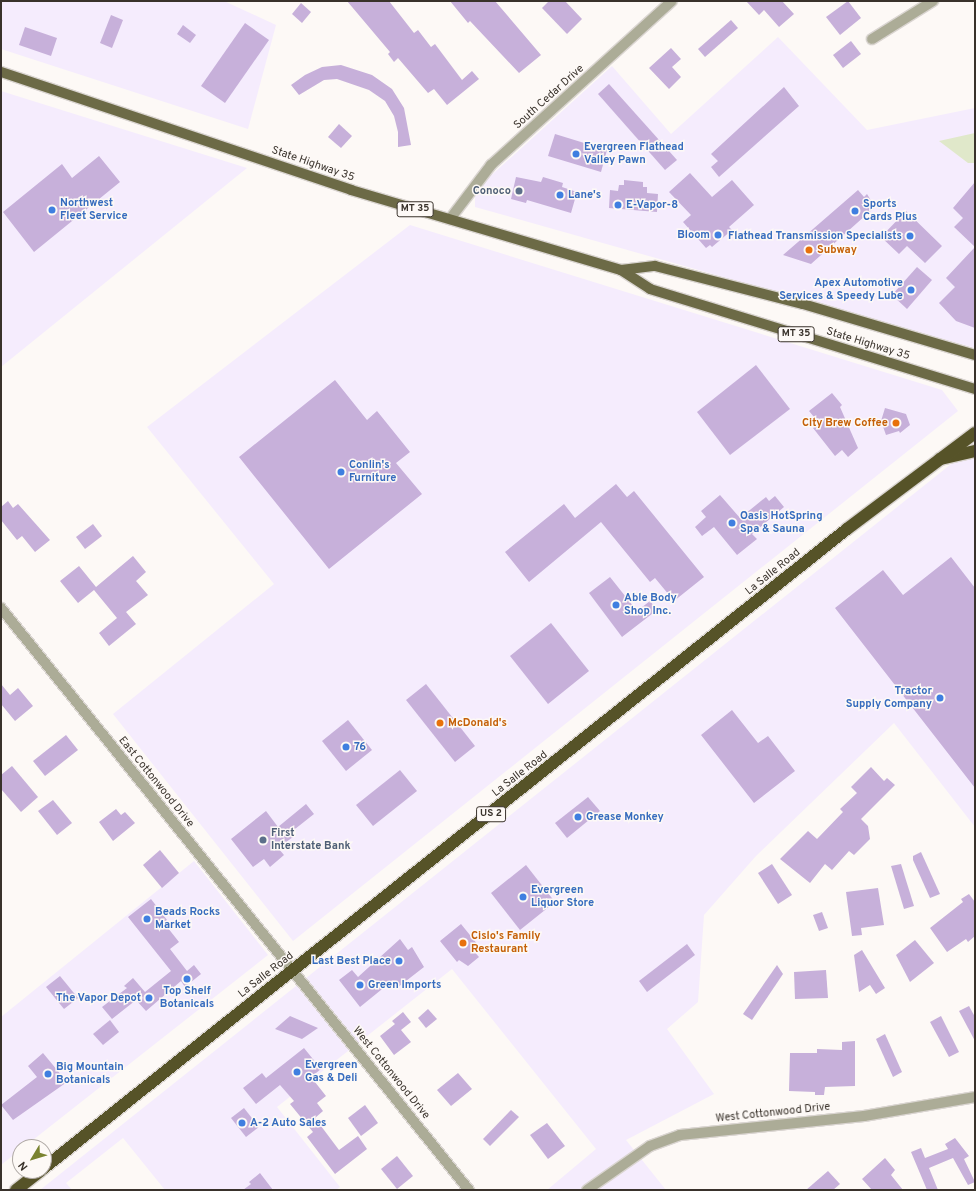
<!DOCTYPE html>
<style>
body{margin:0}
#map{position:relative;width:976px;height:1191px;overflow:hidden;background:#fdf9f6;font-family:Overpass,sans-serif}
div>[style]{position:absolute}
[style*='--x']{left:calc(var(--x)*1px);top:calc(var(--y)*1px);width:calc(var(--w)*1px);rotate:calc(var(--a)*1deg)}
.commercial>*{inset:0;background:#f5ecfd}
.green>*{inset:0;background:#e0e8ca}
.building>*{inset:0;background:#c7b0da}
.roads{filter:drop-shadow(1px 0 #dad5d1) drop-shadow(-1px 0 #dad5d1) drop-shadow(0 1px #dad5d1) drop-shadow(0 -1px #dad5d1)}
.street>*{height:10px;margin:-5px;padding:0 5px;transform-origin:5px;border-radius:5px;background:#acac97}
.primary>*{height:10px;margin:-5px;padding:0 5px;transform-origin:5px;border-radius:5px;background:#6c6a46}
.highway>*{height:12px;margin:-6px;padding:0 6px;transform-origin:6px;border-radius:6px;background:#565328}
.dots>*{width:11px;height:11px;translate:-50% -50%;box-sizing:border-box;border:2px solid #fdf9f6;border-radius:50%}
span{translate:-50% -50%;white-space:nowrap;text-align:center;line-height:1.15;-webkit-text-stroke:3px #fdf9f6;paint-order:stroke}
.shield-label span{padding:1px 3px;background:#fdf9f6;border:1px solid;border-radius:3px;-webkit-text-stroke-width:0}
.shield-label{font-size:10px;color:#39322b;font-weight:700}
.street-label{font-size:11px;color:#39322b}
.shop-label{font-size:11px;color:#366cbe;font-weight:700}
.left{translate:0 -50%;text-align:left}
.right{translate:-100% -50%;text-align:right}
.service-label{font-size:11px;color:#4e5e75;font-weight:700}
.food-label{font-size:11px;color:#c56008;font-weight:700}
.frame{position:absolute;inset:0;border:2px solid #39322b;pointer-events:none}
.north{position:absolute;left:12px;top:1139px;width:40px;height:40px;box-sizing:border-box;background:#fdf9f6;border:1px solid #afa9a5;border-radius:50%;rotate:232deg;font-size:11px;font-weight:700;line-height:16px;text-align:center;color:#39322b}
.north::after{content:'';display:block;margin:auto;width:14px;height:18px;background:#7a8330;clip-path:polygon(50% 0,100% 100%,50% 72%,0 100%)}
</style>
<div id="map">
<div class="commercial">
<i style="clip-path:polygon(1px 1px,224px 1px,276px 25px,248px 129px,1px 49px)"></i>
<i style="clip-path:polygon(778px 37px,867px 130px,975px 108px,975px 348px,475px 207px,475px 190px,612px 66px,671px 134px)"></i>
<i style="clip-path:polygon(1px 91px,247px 168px,1px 367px)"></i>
<i style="clip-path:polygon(410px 225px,942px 390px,958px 411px,293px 941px,113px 714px,274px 584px,147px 427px)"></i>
<i style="clip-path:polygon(975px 445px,975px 827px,894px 723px,756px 856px,704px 915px,698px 1002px,667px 1029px,714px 1094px,626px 1140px,666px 1190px,547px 1190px,596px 1149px,452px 969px,277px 1107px,340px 1187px,336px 1190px,165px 1190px,123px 1138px,66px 1183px,72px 1190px,40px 1190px)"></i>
<i style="clip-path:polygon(194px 861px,268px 955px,24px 1147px,20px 1147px,20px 1150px,1px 1165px,1px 1017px)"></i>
</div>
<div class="green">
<i style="clip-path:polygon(975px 133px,975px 163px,968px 163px,939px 141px)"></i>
</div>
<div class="building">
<i style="clip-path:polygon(347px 1px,389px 1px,414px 33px,418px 30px,431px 47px,435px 44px,462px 80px,472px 71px,479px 79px,447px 105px,434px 89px,428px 93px,398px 58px,394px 62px,388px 54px,390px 52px)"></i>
<i style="clip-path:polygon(450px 1px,495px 1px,541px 55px,519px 73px,470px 21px,468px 23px)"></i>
<i style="clip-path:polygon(549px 1px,565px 1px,582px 19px,567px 34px,542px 8px)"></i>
<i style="clip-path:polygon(746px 1px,782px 1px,794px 14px,779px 27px,764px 10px,759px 15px)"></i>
<i style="clip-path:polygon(848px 1px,861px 18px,840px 35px,826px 17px)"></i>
<i style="clip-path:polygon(301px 3px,311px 12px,302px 23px,292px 14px)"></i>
<i style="clip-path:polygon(111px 15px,123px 20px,112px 48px,100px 43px)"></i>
<i style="clip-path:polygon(731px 20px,738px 28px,705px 57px,698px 49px)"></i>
<i style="clip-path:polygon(245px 23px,269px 40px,225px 103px,201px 86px)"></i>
<i style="clip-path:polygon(183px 25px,196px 35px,190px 43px,177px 34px)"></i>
<i style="clip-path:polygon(25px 27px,57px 38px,51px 56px,19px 45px)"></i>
<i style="clip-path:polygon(851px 41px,861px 54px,843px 68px,833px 55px)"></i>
<i style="clip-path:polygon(671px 48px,681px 59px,672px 67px,681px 77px,669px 89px,649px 68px)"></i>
<i style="clip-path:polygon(341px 65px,372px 75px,392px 89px,404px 108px,411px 145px,398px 147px,398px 132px,394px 116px,385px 101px,369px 90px,337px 79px,324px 80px,299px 95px,291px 85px,305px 75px,322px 67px)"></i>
<i style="clip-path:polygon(609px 84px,677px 160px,665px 170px,598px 94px)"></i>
<i style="clip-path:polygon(784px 87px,799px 106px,719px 177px,711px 167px,718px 161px,711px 154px)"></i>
<i style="clip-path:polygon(339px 124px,352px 136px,341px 148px,328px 137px)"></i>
<i style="clip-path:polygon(555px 134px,607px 150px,601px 172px,548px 156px)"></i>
<i style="clip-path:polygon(99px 156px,120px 182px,34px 252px,3px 212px,62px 164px,72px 178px)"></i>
<i style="clip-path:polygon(690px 173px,712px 197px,732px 180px,754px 205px,729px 227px,732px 230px,712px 247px,710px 245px,706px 248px,683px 222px,691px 215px,669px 192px)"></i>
<i style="clip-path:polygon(516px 177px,541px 182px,543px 177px,563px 183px,562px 187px,577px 192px,571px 213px,527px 200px,526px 203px,511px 199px)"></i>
<i style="clip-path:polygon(624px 180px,643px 182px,643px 187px,647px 187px,647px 193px,658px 194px,657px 212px,609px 208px,610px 190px,618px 191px,619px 185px,624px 185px)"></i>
<i style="clip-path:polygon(975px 182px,975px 247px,954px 227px,963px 218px,953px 208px)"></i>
<i style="clip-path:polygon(858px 190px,864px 197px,867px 194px,875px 207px,811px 264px,783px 255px)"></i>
<i style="clip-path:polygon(906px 211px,942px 246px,925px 263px,907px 246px,899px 254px,881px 237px)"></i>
<i style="clip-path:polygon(975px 247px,975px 328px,956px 321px,939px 303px,955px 287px,946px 278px)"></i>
<i style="clip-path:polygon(917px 267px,932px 280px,907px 309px,892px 295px)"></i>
<i style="clip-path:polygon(756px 365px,790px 409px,730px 455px,697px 412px)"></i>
<i style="clip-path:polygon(335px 380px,367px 420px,377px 411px,410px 452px,396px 463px,422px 494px,329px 569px,239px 457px)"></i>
<i style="clip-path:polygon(832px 393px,842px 405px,840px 407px,858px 448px,848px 457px,842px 450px,835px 456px,813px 428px,819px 423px,809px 411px)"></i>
<i style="clip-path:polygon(885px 408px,906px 414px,910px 425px,900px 433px,899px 431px,886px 435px,881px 421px)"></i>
<i style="clip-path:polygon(616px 484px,627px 497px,634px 491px,704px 577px,674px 601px,655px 578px,650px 582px,601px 522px,529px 582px,505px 552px,564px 504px,575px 518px)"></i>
<i style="clip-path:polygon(720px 495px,740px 518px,766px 497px,769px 501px,775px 496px,784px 507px,752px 534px,757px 539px,737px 555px,714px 527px,702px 536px,695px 527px,706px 517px,701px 511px)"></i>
<i style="clip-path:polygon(8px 501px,13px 508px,18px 504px,50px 540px,35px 552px,22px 536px,17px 540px,1px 520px,1px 507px)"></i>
<i style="clip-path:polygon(93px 524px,102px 536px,85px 549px,76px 537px)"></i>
<i style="clip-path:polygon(133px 556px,146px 572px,136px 581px,148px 595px,126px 612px,136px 624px,109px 646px,99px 633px,117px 618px,94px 590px,78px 603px,60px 581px,79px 566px,96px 587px)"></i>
<i style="clip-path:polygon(951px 557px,975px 588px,975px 788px,835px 608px,883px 570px,903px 595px)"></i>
<i style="clip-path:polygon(610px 577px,637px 611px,650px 601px,657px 610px,622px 637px,589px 593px)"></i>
<i style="clip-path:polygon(551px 623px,589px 671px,548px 704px,510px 656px)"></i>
<i style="clip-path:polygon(1px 684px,10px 695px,18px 688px,33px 706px,15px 721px,1px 704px)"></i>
<i style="clip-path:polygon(426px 684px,475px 746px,455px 762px,406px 700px)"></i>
<i style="clip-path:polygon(732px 710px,758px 743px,768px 736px,795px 771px,754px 803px,701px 735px)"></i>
<i style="clip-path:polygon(348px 720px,372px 750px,346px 771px,322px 741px)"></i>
<i style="clip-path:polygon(66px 735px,78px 750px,45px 776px,33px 761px)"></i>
<i style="clip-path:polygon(12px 766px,38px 797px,21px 812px,1px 789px,1px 775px)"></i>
<i style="clip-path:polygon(871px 767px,884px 781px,887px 778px,895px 785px,861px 819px,868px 826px,870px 839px,854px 855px,849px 851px,832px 870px,825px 864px,810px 883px,780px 859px,808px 831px,817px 839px,843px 812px,840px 809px,857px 793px,851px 787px)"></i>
<i style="clip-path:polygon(400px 770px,417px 791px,373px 826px,356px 805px)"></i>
<i style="clip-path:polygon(588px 797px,600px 811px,567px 838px,555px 823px)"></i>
<i style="clip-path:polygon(53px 800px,72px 823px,57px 835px,38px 811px)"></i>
<i style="clip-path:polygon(306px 804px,314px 814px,290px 833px,293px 837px,278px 848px,284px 855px,270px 867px,264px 859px,253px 867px,231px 839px,266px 811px,278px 827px)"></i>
<i style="clip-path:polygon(116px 809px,121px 815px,125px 812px,135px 823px,113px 841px,99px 822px)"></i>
<i style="clip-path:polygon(160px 850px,179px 873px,162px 888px,143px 865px)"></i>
<i style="clip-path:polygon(921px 852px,940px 894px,930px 898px,913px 860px,913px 856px)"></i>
<i style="clip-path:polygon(772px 864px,792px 895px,778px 904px,758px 873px)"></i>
<i style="clip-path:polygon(901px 864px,914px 906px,904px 909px,891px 866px)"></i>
<i style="clip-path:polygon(526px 865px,555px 902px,520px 930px,491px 893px)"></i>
<i style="clip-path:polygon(878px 888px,884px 925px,861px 928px,862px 935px,852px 936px,846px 892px)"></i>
<i style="clip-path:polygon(969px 894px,975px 902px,975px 936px,968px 942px,966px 939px,947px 952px,930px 928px,963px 902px,961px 899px)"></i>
<i style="clip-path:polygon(151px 899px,167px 920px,164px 923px,179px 942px,170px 949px,187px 971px,194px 965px,201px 974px,185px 987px,181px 981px,146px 1011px,136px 1000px,112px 1019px,102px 1007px,127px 988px,124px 986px,133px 978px,145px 992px,171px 971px,128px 917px)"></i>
<i style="clip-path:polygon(822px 912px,828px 928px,819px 931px,813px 915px)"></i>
<i style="clip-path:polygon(461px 924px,478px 945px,472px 949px,479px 957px,468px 966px,459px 960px,457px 962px,440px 941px)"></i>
<i style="clip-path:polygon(400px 939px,408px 950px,412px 947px,424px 967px,397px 988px,392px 981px,360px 1007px,339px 980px,352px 970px,358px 977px)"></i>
<i style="clip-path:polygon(915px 940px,934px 963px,910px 982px,896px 955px)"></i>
<i style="clip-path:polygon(687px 944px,695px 955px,647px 992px,639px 981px)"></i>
<i style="clip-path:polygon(862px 950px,885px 988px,876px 994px,870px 985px,859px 992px,854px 955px)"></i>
<i style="clip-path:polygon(777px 965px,783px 974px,752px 1020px,743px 1014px)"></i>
<i style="clip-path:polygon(826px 970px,828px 998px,795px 999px,794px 972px)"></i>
<i style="clip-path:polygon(60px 976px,78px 998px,64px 1009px,46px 987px)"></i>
<i style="clip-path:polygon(969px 1006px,975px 1017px,975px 1041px,959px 1011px)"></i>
<i style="clip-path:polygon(428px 1009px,437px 1019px,426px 1028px,418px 1018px)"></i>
<i style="clip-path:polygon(403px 1012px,411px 1022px,401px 1030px,411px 1042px,394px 1055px,380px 1036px,395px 1024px,392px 1021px)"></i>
<i style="clip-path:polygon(290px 1016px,318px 1028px,302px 1039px,275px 1029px)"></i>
<i style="clip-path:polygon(941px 1016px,959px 1052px,949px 1057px,930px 1022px)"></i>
<i style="clip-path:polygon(110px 1020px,119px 1032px,103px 1045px,93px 1034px)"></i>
<i style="clip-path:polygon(885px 1034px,902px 1072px,893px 1077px,876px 1039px)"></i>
<i style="clip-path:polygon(855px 1041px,855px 1086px,825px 1087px,824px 1095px,815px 1095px,815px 1092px,789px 1091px,790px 1053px,817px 1053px,817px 1049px,842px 1050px,842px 1042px)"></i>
<i style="clip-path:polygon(304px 1048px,321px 1069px,311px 1077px,326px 1096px,317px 1103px,323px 1111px,315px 1118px,339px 1150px,358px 1136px,367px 1149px,335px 1174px,307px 1137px,313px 1132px,290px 1104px,294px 1101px,280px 1085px,256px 1104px,243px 1088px,262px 1073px,266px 1078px)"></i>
<i style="clip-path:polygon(43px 1053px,67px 1082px,13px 1120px,1px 1105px,37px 1077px,28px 1066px)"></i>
<i style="clip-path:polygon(458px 1073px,472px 1089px,451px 1106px,437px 1090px)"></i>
<i style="clip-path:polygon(365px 1105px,378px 1123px,361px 1136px,348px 1118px)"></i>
<i style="clip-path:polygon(244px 1108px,259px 1127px,246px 1137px,231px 1118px)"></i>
<i style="clip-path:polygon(511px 1110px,519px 1117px,490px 1146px,483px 1139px)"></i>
<i style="clip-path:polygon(547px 1123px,565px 1146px,548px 1159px,530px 1135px)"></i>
<i style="clip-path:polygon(955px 1138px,969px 1156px,964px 1159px,975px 1182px,968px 1185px,953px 1158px,929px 1168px,938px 1190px,927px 1190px,911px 1152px,921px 1148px,925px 1158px,948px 1149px,945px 1144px)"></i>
<i style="clip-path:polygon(397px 1156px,413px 1176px,397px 1189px,381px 1169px)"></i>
<i style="clip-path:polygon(885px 1158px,895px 1170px,891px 1175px,903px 1190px,872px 1190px,862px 1179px)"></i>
<i style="clip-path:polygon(828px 1171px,840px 1184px,833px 1190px,806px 1190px)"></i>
<i style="clip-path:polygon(260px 1173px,273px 1190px,243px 1190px,251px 1184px,249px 1182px)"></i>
</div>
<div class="roads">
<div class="street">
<i style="--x:872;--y:39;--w:72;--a:-31.9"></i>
<i style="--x:450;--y:219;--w:68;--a:-52.8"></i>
<i style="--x:491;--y:165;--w:244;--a:-42.2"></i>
<i style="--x:1;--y:608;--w:747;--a:51.2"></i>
<i style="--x:587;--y:1190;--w:77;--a:-34.9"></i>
<i style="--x:650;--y:1146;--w:32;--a:-20"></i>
<i style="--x:680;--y:1135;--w:185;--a:-5.9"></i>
<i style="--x:864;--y:1116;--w:113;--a:-9.7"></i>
</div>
<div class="primary">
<i style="--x:1;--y:72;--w:369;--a:18.6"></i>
<i style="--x:351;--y:190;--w:282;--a:16.5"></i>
<i style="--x:621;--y:270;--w:35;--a:33"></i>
<i style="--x:650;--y:289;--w:340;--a:17.1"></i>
<i style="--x:621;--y:270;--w:34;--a:-7"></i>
<i style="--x:655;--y:266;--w:153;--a:14.4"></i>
<i style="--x:803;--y:304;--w:179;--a:16.5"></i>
</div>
<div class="highway">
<i style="--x:940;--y:459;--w:36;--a:-13"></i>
<i style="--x:44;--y:1168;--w:1026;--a:-38.51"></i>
<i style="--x:847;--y:529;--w:160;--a:-36.9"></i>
<i style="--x:16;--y:1190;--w:31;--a:-38"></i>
</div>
</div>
<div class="dots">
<i style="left:576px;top:154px;background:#3f7fe0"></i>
<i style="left:519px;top:191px;background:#5c6f8a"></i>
<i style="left:560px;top:195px;background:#3f7fe0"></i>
<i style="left:618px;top:205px;background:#3f7fe0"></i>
<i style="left:52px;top:210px;background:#3f7fe0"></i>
<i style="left:855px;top:211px;background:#3f7fe0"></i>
<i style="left:718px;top:235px;background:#3f7fe0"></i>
<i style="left:910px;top:236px;background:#3f7fe0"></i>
<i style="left:809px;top:250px;background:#e8710a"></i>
<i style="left:911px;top:290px;background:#3f7fe0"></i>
<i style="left:896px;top:423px;background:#e8710a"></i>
<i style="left:341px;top:472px;background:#3f7fe0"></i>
<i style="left:732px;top:523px;background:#3f7fe0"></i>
<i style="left:616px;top:605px;background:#3f7fe0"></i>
<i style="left:940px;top:698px;background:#3f7fe0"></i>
<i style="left:440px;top:723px;background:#e8710a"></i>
<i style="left:346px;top:747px;background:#3f7fe0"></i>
<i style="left:578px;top:817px;background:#3f7fe0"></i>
<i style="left:263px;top:840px;background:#5c6f8a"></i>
<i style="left:523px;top:897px;background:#3f7fe0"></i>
<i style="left:147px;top:919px;background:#3f7fe0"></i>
<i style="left:463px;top:943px;background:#e8710a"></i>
<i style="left:399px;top:961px;background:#3f7fe0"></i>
<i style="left:187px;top:979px;background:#3f7fe0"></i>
<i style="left:360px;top:985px;background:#3f7fe0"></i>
<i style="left:149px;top:998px;background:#3f7fe0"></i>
<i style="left:297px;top:1072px;background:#3f7fe0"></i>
<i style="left:48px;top:1074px;background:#3f7fe0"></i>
<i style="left:242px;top:1123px;background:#3f7fe0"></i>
</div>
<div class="shield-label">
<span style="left:415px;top:209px">MT 35</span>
<span style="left:796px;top:334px">MT 35</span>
<span style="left:491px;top:814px">US 2</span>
</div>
<div class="street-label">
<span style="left:549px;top:97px;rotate:-42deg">South Cedar Drive</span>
<span style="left:313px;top:164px;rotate:19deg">State Highway 35</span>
<span style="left:868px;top:344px;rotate:17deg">State Highway 35</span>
<span style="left:773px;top:572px;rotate:-39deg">La Salle Road</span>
<span style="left:520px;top:774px;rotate:-38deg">La Salle Road</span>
<span style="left:156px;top:782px;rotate:51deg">East Cottonwood Drive</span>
<span style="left:266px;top:975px;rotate:-38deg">La Salle Road</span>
<span style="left:391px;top:1073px;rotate:51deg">West Cottonwood Drive</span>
<span style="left:773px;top:1113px;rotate:-6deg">West Cottonwood Drive</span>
</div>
<div class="shop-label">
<span class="left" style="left:584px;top:154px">Evergreen Flathead<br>Valley Pawn</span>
<span class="left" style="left:568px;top:195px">Lane's</span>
<span class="left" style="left:60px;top:210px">Northwest<br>Fleet Service</span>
<span class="left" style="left:626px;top:205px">E-Vapor-8</span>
<span class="left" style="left:863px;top:211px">Sports<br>Cards Plus</span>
<span class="right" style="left:710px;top:235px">Bloom</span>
<span class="right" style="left:902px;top:236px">Flathead Transmission Specialists</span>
<span class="right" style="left:903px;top:290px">Apex Automotive<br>Services &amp; Speedy Lube</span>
<span class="left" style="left:349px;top:472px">Conlin's<br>Furniture</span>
<span class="left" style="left:740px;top:523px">Oasis HotSpring<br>Spa &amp; Sauna</span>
<span class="left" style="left:624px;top:605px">Able Body<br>Shop Inc.</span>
<span class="right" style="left:932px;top:698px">Tractor<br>Supply Company</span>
<span class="left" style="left:354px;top:747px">76</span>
<span class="left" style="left:586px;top:817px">Grease Monkey</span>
<span class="left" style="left:531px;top:897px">Evergreen<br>Liquor Store</span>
<span class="left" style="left:155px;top:919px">Beads Rocks<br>Market</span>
<span class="right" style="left:391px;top:961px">Last Best Place</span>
<span class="left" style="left:368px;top:985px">Green Imports</span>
<span style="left:187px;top:998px">Top Shelf<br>Botanicals</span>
<span class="right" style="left:141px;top:998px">The Vapor Depot</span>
<span class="left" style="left:305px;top:1072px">Evergreen<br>Gas &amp; Deli</span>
<span class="left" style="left:56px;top:1074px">Big Mountain<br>Botanicals</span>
<span class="left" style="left:250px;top:1123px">A-2 Auto Sales</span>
</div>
<div class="service-label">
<span class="right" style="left:511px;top:191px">Conoco</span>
<span class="left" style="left:271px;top:840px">First<br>Interstate Bank</span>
</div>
<div class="food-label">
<span class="left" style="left:817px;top:250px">Subway</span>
<span class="right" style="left:888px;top:423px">City Brew Coffee</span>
<span class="left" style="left:448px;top:723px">McDonald's</span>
<span class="left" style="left:471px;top:943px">Cislo's Family<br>Restaurant</span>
</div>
<div class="frame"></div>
<div class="north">N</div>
</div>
